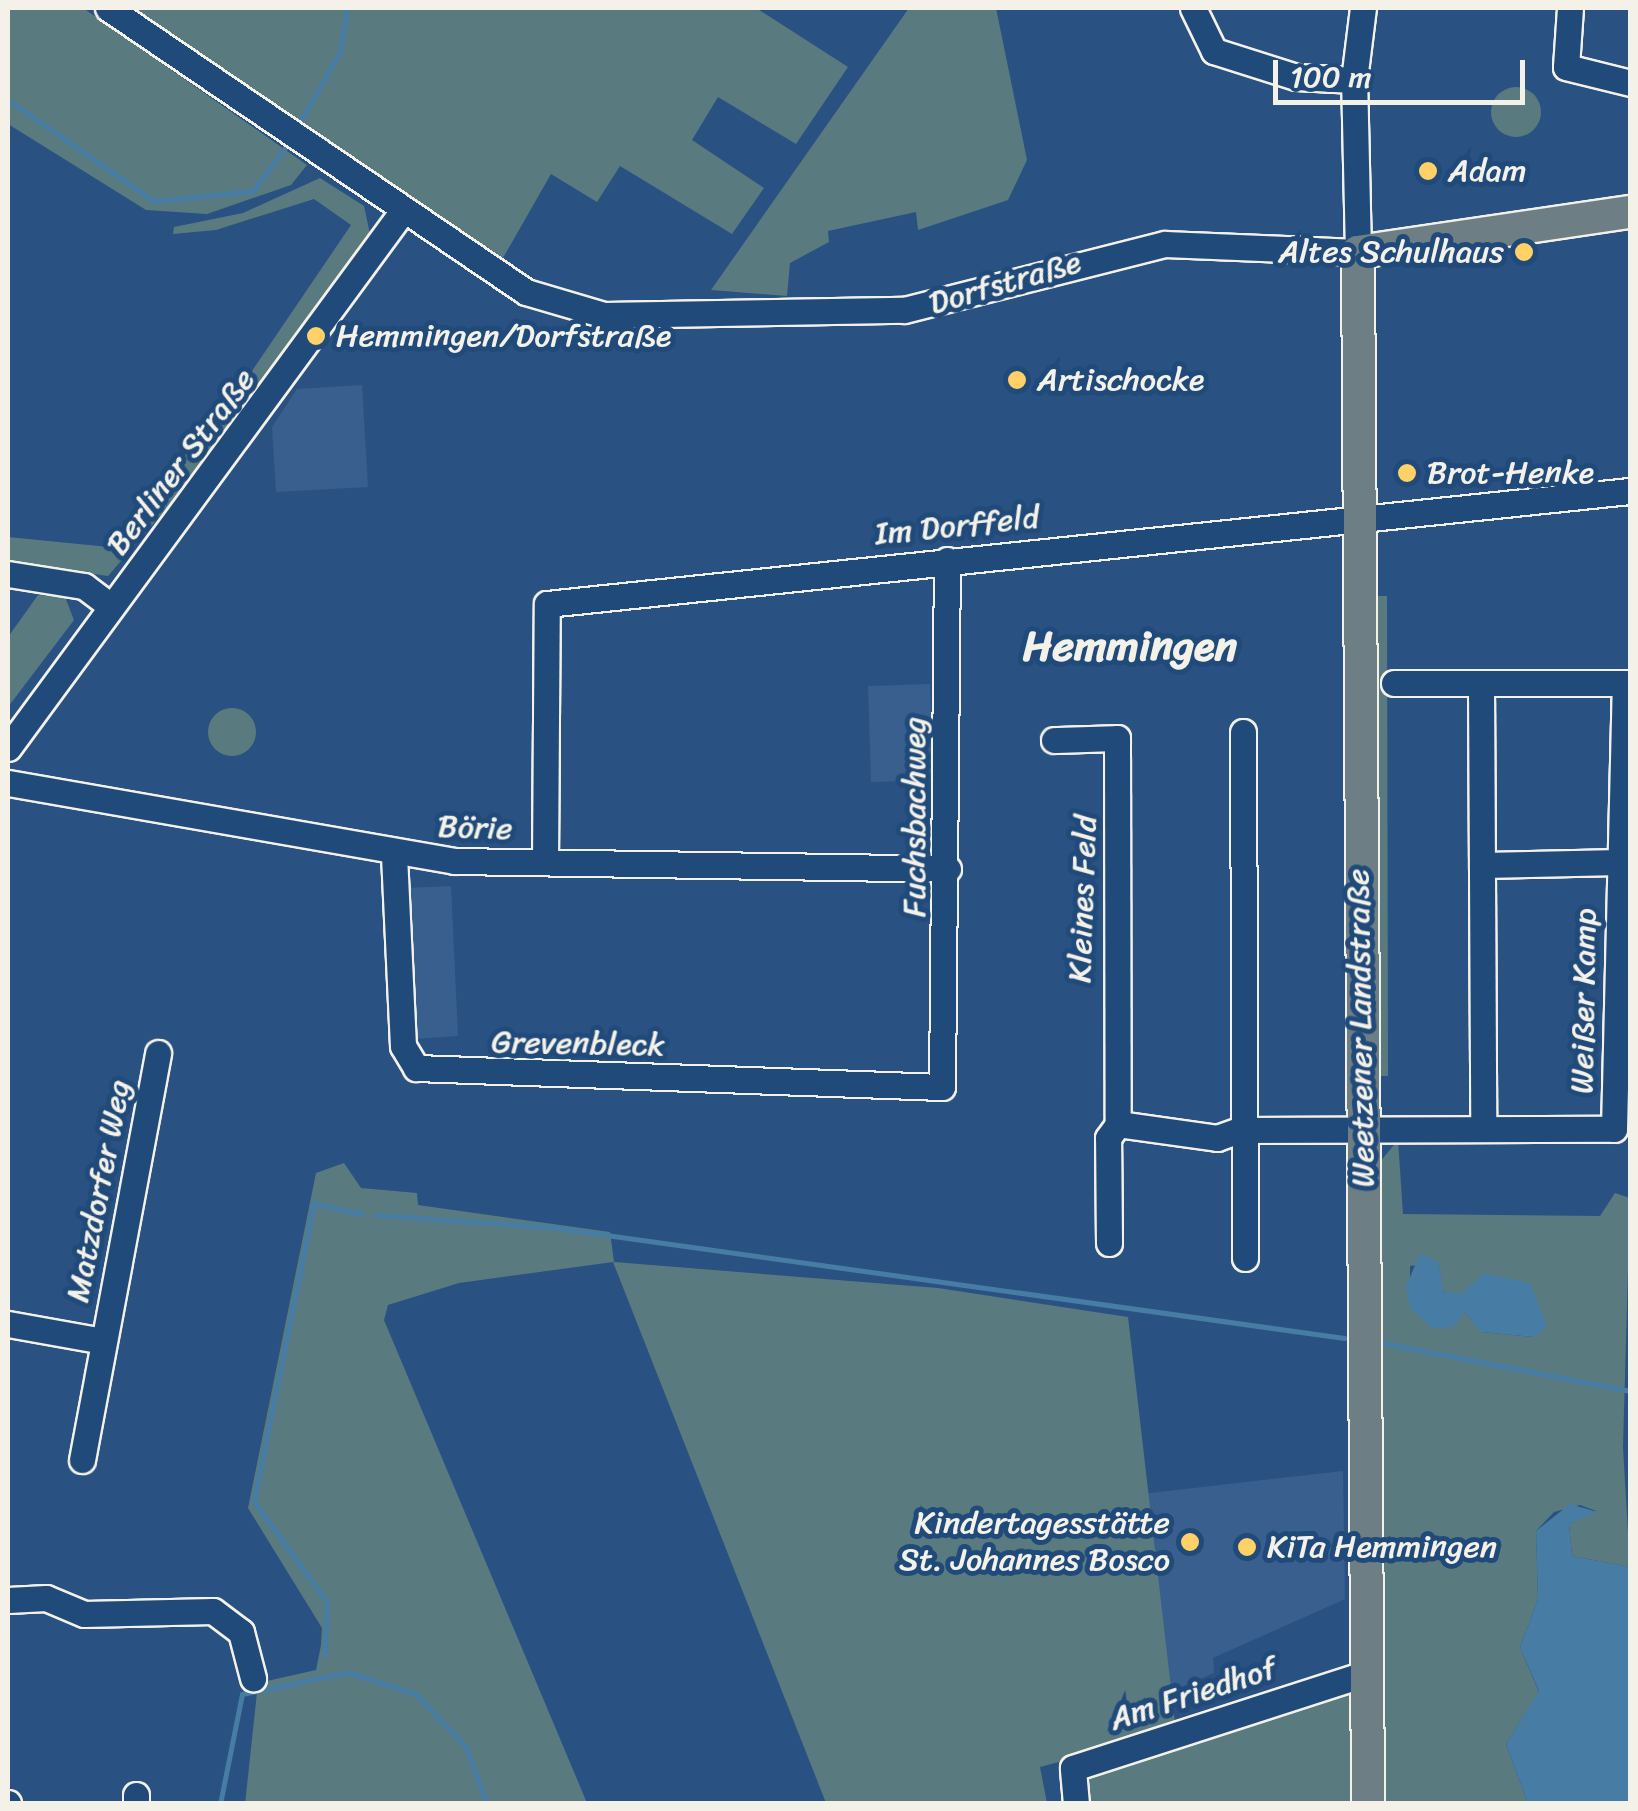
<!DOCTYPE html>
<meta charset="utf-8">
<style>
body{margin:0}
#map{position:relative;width:1638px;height:1811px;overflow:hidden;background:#295282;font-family:Sriracha,sans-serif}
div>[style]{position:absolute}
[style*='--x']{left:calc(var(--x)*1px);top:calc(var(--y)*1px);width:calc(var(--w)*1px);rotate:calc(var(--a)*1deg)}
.built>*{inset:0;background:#395f8e}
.green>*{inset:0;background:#597a7f}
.round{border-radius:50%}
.water>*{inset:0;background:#477da4}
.stream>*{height:5px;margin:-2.5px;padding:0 2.5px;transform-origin:2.5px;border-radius:2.5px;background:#477da4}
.roads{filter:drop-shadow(2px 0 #f4f1e8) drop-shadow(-2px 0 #f4f1e8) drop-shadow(0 2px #f4f1e8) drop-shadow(0 -2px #f4f1e8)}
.minor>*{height:25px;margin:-12.5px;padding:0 12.5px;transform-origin:12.5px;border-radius:12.5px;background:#1f4a7a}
.major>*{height:32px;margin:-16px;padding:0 16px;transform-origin:16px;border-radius:16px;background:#6d7e84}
.dots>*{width:28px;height:28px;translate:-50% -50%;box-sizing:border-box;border:5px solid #1f4a7a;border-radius:50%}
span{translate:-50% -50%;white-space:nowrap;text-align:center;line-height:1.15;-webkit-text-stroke:10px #1f4a7a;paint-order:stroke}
.poi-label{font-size:32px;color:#f4f1e8}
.left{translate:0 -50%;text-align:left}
.right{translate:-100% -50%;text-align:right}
.street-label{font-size:32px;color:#f4f1e8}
.district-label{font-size:42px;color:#f4f1e8;font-weight:700}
.frame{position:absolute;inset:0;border:10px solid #f4f1e8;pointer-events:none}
.scale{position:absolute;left:1273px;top:60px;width:252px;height:45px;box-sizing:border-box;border:5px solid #f4f1e8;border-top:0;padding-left:12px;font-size:30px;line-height:35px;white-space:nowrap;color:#f4f1e8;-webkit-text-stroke:8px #1f4a7a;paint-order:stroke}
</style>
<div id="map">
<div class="built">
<i style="clip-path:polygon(362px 385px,368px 487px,276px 492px,272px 427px,297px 389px)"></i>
<i style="clip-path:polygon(930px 684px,934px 780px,871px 782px,868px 686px)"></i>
<i style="clip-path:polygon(451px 886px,458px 1036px,414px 1039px,407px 888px)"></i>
<i style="clip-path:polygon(1343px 1471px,1345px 1599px,1213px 1658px,1214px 1673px,1171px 1692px,1142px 1494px)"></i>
</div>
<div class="green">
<i style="clip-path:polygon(8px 8px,83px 8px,307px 165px,291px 185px,207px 214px,146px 210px,8px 124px)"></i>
<i style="clip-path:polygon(124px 8px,756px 8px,848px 67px,796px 144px,718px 97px,692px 140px,764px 188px,732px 234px,620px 166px,597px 202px,551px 174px,503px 258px)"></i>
<i style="clip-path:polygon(909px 8px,996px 8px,1027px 160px,1008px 200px,918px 230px,916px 212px,828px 231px,829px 242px,790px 263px,787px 296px,711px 290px)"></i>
<i class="round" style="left:1491px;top:87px;width:50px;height:50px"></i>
<i style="clip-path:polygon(320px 178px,364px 206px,370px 234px,173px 501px,108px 576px,8px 562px,8px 537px,109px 547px,237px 393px,351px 225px,314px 199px,216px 230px,173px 234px,174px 227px,243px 213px)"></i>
<i style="clip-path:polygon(38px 595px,65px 597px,74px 620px,8px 707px,8px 637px)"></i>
<i style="clip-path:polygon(1368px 596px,1387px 596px,1388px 1076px,1376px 1076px)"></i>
<i class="round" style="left:208px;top:708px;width:48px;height:48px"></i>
<i style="clip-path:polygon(evenodd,1398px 1140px,1403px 1214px,1600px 1216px,1615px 1193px,1630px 1198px,1623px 1447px,1630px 1567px,1572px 1556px,1569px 1524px,1596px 1511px,1580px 1505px,1554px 1512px,1536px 1531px,1538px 1600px,1520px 1647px,1539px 1692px,1506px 1744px,1528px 1803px,1381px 1803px,1379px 1163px,1398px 1140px,1438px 1262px,1443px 1291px,1535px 1337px,1481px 1332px,1465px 1312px,1410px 1308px,1410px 1266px,1438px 1262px)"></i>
<i style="clip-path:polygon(344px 1163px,361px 1188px,417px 1193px,418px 1205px,610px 1232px,614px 1262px,938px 1288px,1128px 1317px,1176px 1731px,1040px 1767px,1047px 1803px,826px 1803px,613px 1262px,459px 1283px,388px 1305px,384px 1320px,587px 1803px,245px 1804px,258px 1683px,316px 1670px,321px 1645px,322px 1628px,248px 1508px,316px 1173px)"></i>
<i style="clip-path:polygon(1356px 1682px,1357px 1803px,1081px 1803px,1078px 1774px)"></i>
</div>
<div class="water">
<i style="clip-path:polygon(1420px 1253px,1438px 1262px,1444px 1292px,1462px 1293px,1484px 1273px,1531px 1284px,1547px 1326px,1535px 1337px,1480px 1332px,1465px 1312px,1453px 1327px,1433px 1329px,1410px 1308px,1406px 1287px)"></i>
<i style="clip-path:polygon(1570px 1504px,1597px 1512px,1569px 1524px,1572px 1556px,1630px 1567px,1630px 1803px,1528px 1803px,1506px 1744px,1539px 1691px,1520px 1647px,1538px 1600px,1536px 1531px)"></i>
</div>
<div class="stream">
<i style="--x:8;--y:100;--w:178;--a:34.7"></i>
<i style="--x:154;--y:201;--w:100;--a:-5.8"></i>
<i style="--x:253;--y:191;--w:62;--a:-53.5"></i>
<i style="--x:297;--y:127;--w:86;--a:-60.2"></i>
<i style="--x:340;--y:52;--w:45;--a:-81"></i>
<i style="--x:376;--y:1215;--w:173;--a:4"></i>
<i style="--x:549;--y:1227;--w:803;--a:7.95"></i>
<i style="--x:1378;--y:1342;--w:257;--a:11"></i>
<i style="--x:325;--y:1655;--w:53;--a:-87.8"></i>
<i style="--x:327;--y:1602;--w:125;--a:-125.9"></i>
<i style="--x:254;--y:1501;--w:304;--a:-78.6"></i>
<i style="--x:314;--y:1203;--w:49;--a:12.9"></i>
<i style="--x:220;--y:1804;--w:112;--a:-78.7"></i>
<i style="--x:242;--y:1694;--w:107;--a:-11.8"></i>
<i style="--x:347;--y:1672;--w:72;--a:17.7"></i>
<i style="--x:416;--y:1694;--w:73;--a:46.7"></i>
<i style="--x:466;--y:1747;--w:61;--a:69.8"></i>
</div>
<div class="roads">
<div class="minor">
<i style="--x:108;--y:8;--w:505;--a:34.19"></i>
<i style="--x:526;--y:292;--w:81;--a:16.4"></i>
<i style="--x:604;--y:315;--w:300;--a:-1"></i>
<i style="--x:904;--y:310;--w:269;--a:-14.2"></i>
<i style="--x:1165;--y:244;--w:193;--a:2.4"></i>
<i style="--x:1358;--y:252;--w:172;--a:-91.3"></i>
<i style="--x:1354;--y:80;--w:73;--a:-82.9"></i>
<i style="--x:1193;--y:8;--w:48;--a:64"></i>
<i style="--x:1214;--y:51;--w:86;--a:17.6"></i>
<i style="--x:1296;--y:77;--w:58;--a:3"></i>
<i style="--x:1570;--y:8;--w:59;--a:93.9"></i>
<i style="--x:1566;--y:67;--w:66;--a:14"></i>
<i style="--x:8;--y:574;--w:77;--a:9"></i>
<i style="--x:84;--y:586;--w:34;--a:37"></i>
<i style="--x:1394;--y:683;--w:87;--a:0"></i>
<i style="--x:1243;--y:732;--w:526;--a:89.78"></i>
<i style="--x:1054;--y:740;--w:63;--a:-1.8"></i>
<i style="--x:1117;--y:738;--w:386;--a:89.9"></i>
<i style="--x:1118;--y:1124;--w:100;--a:8"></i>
<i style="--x:1217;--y:1138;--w:23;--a:-20"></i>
<i style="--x:1239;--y:1130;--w:375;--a:-0.2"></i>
<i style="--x:1614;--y:1129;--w:446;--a:-88.6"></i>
<i style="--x:1625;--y:683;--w:144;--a:180"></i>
<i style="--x:1481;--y:683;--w:446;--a:89.7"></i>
<i style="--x:8;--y:748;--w:665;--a:-53.68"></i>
<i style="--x:8;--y:783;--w:453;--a:9.9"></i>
<i style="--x:454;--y:861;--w:494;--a:0.9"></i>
<i style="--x:394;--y:855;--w:191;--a:87.3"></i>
<i style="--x:403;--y:1046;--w:26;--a:59"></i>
<i style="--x:416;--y:1068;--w:526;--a:2.07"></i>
<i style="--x:942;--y:1087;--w:527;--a:-89.46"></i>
<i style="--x:545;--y:862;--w:258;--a:-89.6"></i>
<i style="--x:547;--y:604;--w:1089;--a:-5.96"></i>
<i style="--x:1485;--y:865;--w:133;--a:-1.3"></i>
<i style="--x:1109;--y:1243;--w:105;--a:-90.5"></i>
<i style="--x:1108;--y:1138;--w:17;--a:-54"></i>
<i style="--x:8;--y:1324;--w:97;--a:10.1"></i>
<i style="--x:82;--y:1460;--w:414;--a:-79.4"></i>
<i style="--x:8;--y:1600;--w:38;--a:-3"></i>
<i style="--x:46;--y:1598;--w:41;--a:22.8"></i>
<i style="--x:84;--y:1614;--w:129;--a:-1.3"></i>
<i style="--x:213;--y:1611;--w:35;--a:37"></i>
<i style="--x:241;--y:1632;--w:48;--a:75.4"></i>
<i style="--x:8;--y:1803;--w:1;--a:90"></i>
<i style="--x:136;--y:1804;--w:9;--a:-90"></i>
<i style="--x:1076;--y:1804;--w:36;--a:-95"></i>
<i style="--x:1073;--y:1768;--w:309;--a:-17.9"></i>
</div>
<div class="major">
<i style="--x:1368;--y:1804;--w:1552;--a:-90.37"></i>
<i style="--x:1358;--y:252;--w:275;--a:-8.4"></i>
</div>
</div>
<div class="dots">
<i style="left:1428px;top:171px;background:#ffd166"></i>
<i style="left:1524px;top:252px;background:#ffd166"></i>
<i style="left:316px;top:336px;background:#ffd166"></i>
<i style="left:1017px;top:380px;background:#ffd166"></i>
<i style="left:1407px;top:473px;background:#ffd166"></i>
<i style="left:1190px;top:1542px;background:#ffd166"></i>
<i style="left:1247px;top:1547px;background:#ffd166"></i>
</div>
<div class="poi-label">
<span class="left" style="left:1448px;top:171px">Adam</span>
<span class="right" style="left:1504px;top:252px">Altes Schulhaus</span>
<span class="left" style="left:336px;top:336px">Hemmingen/Dorfstraße</span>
<span class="left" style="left:1037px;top:380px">Artischocke</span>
<span class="left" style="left:1427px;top:473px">Brot-Henke</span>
<span class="right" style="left:1170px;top:1542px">Kindertagesstätte<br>St. Johannes Bosco</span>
<span class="left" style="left:1267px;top:1547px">KiTa Hemmingen</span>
</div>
<div class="street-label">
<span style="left:1005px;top:283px;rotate:-16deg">Dorfstraße</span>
<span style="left:181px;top:462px;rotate:-53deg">Berliner Straße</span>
<span style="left:957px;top:526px;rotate:-6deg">Im Dorffeld</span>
<span style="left:915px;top:817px;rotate:-90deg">Fuchsbachweg</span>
<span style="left:475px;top:828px;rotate:2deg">Börie</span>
<span style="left:1083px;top:899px;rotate:-88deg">Kleines Feld</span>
<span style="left:1584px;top:1001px;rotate:-89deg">Weißer Kamp</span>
<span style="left:1361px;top:1028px;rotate:-91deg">Weetzener Landstraße</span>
<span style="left:578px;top:1044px;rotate:1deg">Grevenbleck</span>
<span style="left:99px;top:1191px;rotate:-79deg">Matzdorfer Weg</span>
<span style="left:1193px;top:1694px;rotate:-18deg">Am Friedhof</span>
</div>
<div class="district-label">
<span style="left:1130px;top:646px">Hemmingen</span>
</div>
<div class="frame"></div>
<div class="scale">100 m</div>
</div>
